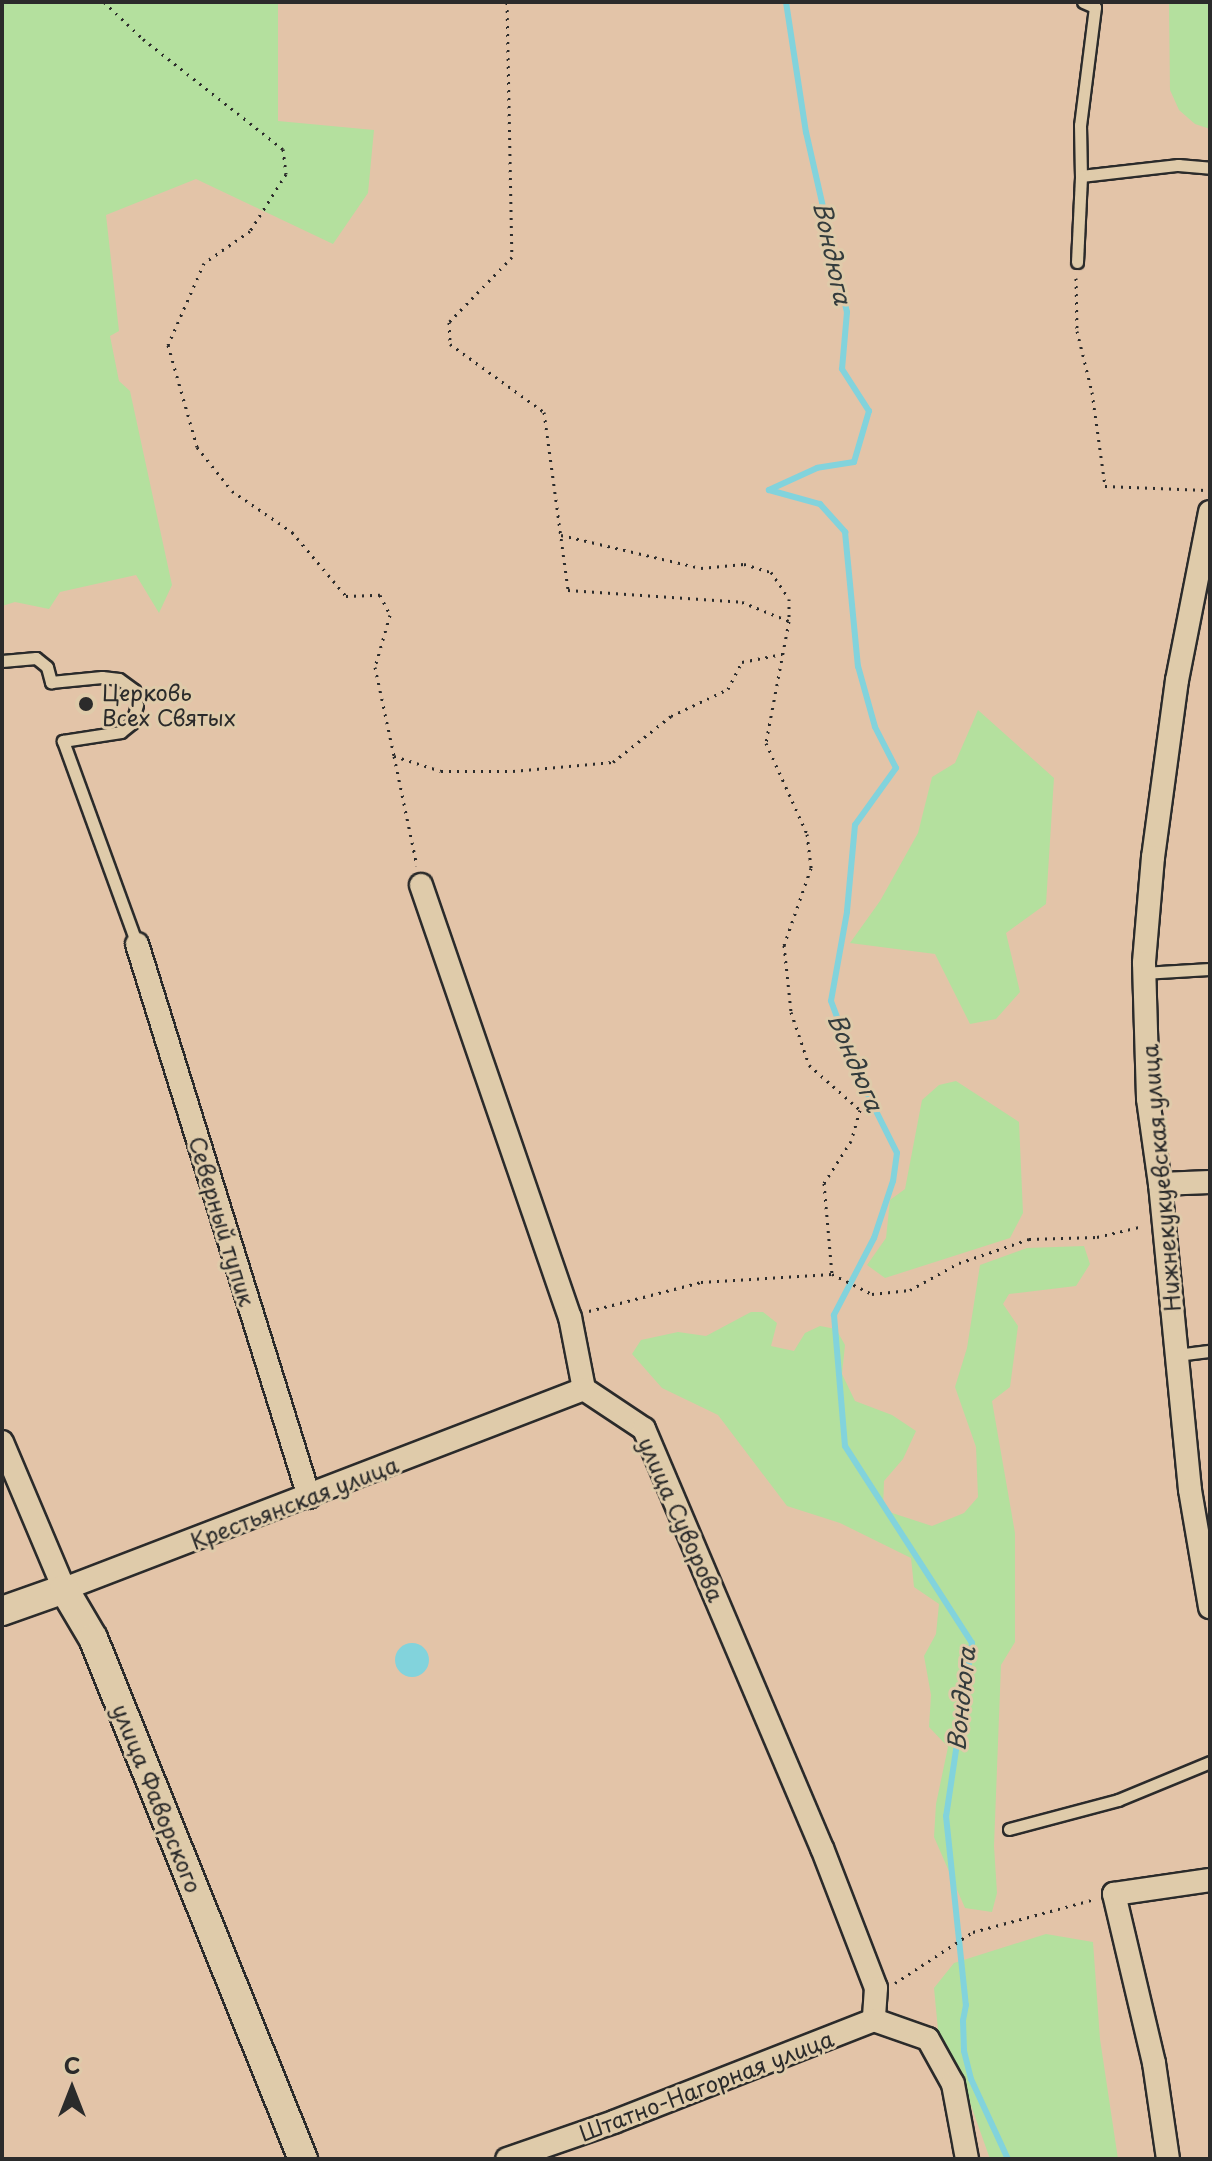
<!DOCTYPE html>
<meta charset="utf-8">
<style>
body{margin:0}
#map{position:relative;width:1212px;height:2161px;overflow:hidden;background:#e3c4a8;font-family:"Playpen Sans",sans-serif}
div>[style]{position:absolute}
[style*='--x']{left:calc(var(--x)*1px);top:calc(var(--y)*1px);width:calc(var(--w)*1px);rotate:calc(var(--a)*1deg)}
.green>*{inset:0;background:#b4e09e}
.water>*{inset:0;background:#82d3dc}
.round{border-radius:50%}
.stream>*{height:6px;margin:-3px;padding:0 3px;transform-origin:3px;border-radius:3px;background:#82d3dc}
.path>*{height:3px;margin-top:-1.5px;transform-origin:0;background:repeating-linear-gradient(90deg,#2b2b2b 0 2px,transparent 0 8px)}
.roads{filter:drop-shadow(2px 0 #2b2b2b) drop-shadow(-2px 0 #2b2b2b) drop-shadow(0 2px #2b2b2b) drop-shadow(0 -2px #2b2b2b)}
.service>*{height:11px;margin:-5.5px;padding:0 5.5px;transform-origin:5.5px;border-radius:5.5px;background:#dfcbaa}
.minor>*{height:22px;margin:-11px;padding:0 11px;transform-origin:11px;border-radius:11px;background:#dfcbaa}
.tertiary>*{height:28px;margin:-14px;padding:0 14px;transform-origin:14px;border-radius:14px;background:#dfcbaa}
.dots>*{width:22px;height:22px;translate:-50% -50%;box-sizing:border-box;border:4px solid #dfcbaa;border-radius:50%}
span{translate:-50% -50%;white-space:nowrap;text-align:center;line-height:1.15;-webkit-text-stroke:6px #dfcbaa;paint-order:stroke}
.poi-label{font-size:22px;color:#2b2b2b}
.left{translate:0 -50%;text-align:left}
.street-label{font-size:22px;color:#2b2b2b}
.water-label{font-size:24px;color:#343c3d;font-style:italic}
.frame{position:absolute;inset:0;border:4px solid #2b2b2b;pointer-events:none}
.north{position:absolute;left:32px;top:2049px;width:80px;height:80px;-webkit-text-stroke:6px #dfcbaa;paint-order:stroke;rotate:0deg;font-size:22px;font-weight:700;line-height:32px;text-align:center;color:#2b2b2b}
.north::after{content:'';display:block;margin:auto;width:28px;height:36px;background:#2b2b2b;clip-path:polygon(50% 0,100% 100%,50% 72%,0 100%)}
</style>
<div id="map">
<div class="green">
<i style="clip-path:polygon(2px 2px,278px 2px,278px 121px,374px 130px,368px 193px,333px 244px,196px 179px,106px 215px,119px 331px,110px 336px,119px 381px,130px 391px,172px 585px,159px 613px,136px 575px,60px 592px,49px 609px,15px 602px,2px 606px)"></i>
<i style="clip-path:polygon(1169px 2px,1210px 2px,1210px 129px,1195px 124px,1179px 110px,1170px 90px)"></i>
<i style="clip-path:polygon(978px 710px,1054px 778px,1046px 904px,1006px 933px,1020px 992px,996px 1019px,970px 1024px,935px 954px,850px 943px,880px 901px,918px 833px,932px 777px,955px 763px)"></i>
<i style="clip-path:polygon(956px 1081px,1019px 1122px,1023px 1213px,1010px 1238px,885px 1278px,867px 1265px,886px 1238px,890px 1200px,905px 1189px,922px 1100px,939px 1085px)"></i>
<i style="clip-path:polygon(1084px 1246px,1090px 1264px,1076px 1286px,1009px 1294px,1003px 1304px,1018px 1326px,1014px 1357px,1010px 1387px,992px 1401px,1015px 1533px,1015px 1642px,1001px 1665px,994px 1846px,997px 1893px,992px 1912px,965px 1908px,934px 1837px,936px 1804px,948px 1747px,929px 1727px,931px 1695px,924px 1656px,936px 1634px,939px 1604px,914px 1587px,911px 1558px,840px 1523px,787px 1506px,718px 1415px,662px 1388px,632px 1354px,641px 1340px,678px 1332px,706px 1336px,751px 1312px,763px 1312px,777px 1323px,771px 1346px,794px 1351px,805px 1333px,820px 1326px,836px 1329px,845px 1345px,842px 1374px,855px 1401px,892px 1415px,916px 1431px,903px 1459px,884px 1481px,883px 1510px,932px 1526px,964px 1513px,978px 1497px,976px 1447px,955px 1387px,967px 1348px,980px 1265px,1027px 1248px)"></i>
<i style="clip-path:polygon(1046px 1934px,1093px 1942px,1100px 2039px,1118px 2159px,990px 2159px,962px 2080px,938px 2030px,934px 1988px,954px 1963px)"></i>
</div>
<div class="water">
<i class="round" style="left:395px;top:1643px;width:34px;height:34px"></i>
</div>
<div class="stream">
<i style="--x:786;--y:2;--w:132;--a:81.3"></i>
<i style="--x:806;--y:132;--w:185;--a:77.2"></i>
<i style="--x:847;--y:312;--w:57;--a:95"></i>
<i style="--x:842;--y:369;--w:50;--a:57.3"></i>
<i style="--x:869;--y:411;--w:53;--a:106.4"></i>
<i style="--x:854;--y:462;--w:37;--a:171"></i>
<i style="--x:817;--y:468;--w:53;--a:155.4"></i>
<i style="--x:769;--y:490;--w:53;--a:15.4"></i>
<i style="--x:820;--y:504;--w:38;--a:48"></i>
<i style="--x:845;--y:532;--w:135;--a:84.5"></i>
<i style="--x:858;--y:666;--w:63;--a:74.4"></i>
<i style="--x:875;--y:727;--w:46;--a:62.9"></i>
<i style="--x:896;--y:768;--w:70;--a:125.7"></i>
<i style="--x:855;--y:825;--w:87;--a:95.3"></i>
<i style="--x:847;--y:912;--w:90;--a:100.2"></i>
<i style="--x:831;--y:1001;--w:85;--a:69.4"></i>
<i style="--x:861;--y:1081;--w:80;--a:63.4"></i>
<i style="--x:897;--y:1153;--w:28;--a:98"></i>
<i style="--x:893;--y:1181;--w:60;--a:108.4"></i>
<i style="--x:874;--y:1238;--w:87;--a:117.5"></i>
<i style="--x:834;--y:1315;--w:131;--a:85.2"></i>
<i style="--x:845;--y:1446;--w:234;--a:57.2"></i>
<i style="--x:972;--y:1643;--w:175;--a:98.5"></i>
<i style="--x:946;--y:1816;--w:190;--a:84"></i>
<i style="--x:966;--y:2005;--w:16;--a:101"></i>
<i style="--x:963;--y:2021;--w:30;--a:88"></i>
<i style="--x:964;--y:2051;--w:29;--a:76"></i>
<i style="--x:971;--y:2079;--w:88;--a:65.2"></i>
</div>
<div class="path">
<i style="--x:104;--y:2;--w:54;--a:43.5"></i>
<i style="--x:143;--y:39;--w:178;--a:38.2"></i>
<i style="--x:283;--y:149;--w:25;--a:83"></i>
<i style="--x:286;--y:174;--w:67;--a:122.3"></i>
<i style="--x:250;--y:231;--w:56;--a:145.2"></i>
<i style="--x:204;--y:263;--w:90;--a:113.7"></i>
<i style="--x:168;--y:345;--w:106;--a:74.1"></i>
<i style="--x:197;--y:447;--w:56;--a:51.5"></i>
<i style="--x:232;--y:491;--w:73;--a:34.3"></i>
<i style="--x:292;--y:532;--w:84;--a:49.8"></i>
<i style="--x:346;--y:596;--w:34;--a:-2"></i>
<i style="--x:380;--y:595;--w:22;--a:63"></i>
<i style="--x:390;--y:615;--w:54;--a:106.1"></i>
<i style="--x:375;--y:667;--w:91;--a:77.9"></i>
<i style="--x:394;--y:756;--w:49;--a:17.7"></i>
<i style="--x:441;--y:771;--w:72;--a:0"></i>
<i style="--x:513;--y:771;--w:100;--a:-5.1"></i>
<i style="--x:613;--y:762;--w:74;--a:-38.4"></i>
<i style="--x:671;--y:716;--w:63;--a:-25.3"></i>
<i style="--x:728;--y:689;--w:30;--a:-63"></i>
<i style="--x:742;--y:662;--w:41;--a:-11.3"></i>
<i style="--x:507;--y:2;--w:255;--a:88.9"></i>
<i style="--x:512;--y:257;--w:91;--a:134.1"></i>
<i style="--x:449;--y:322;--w:22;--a:87"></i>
<i style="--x:450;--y:344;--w:116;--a:35.9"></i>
<i style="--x:544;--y:412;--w:180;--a:82.3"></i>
<i style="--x:568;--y:590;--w:174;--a:3.9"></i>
<i style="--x:742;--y:602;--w:51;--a:22"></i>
<i style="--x:789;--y:621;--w:124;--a:100.7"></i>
<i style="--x:766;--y:743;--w:100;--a:65.7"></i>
<i style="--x:807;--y:834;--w:34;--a:83"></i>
<i style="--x:811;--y:868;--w:82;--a:109.3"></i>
<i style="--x:784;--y:945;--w:67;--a:84"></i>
<i style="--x:791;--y:1012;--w:56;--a:71.2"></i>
<i style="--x:809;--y:1065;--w:68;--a:41.4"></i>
<i style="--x:860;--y:1110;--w:32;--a:106"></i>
<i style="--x:851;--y:1141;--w:50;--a:122.7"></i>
<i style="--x:824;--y:1183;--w:91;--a:85"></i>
<i style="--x:1076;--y:278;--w:53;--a:88.9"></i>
<i style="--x:1077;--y:331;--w:63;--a:76.2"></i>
<i style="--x:1092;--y:392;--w:95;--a:82.1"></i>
<i style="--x:1105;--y:486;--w:101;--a:2.3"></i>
<i style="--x:561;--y:535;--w:144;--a:13.3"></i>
<i style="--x:701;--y:568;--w:43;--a:-5.3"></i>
<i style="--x:744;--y:564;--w:28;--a:17"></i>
<i style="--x:771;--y:572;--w:32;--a:56"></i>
<i style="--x:789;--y:599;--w:20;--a:90"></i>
<i style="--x:394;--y:756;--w:112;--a:78.2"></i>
<i style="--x:589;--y:1311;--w:116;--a:-14.5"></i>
<i style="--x:701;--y:1282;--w:131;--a:-3.5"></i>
<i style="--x:832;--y:1274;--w:45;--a:26.6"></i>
<i style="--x:872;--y:1294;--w:38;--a:-6"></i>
<i style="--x:910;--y:1290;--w:56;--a:-28.9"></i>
<i style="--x:959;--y:1263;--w:74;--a:-18.9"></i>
<i style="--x:1029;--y:1239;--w:68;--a:-1.7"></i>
<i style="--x:1097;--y:1237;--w:47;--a:-13.4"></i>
<i style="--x:895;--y:1983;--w:93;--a:-33.2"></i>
<i style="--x:973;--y:1932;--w:126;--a:-15.1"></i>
</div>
<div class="roads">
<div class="service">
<i style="--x:1083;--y:2;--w:13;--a:23"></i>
<i style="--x:1095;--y:7;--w:119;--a:97.2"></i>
<i style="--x:1080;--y:125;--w:51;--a:88.9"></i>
<i style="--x:1081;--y:176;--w:98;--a:-6.5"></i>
<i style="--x:1178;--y:165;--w:32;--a:5"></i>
<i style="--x:1077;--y:262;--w:86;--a:-87.3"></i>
<i style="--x:2;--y:661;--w:34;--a:-5"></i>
<i style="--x:36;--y:658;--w:14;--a:39"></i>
<i style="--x:47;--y:667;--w:16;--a:75"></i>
<i style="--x:51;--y:682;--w:51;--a:-5.6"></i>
<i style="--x:102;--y:677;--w:17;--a:7"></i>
<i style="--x:119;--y:679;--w:19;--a:36"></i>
<i style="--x:134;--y:690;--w:15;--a:79"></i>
<i style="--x:137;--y:705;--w:19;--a:106"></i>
<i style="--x:132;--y:723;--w:14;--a:141"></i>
<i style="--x:121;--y:732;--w:59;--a:171.2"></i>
<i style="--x:63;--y:741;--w:216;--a:70"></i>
<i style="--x:1144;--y:973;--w:66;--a:-3.5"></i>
<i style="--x:1176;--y:1355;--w:34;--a:-7"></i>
<i style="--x:1009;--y:1829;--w:113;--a:-14.9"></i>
<i style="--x:1118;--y:1800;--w:100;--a:-22.4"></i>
</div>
<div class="minor">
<i style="--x:1210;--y:512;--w:171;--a:101.1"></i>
<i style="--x:1177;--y:680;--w:179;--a:97.7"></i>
<i style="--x:1153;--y:857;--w:106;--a:94.9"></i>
<i style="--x:1144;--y:963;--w:136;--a:88.3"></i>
<i style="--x:1148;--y:1099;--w:86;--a:82"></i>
<i style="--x:1160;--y:1184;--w:307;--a:84.4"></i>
<i style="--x:1190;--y:1490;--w:119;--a:80.3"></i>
<i style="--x:421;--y:885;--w:457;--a:71"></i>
<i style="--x:570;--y:1317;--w:73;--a:79"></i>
<i style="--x:584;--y:1389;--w:72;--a:33.7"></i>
<i style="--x:644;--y:1429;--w:455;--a:67"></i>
<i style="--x:822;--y:1848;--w:150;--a:68.9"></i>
<i style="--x:876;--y:1988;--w:32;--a:94"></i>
<i style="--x:874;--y:2020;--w:279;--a:158.6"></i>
<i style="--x:614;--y:2122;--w:113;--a:160.9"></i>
<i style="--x:137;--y:944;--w:579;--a:72.72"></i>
<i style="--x:1160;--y:1184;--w:50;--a:-2.3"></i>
<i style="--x:2;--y:1442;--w:160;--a:67.1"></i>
<i style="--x:64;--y:1589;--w:557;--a:-21.04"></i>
<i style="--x:874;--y:2020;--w:57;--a:19.4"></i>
<i style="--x:928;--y:2039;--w:51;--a:60.9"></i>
<i style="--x:953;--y:2084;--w:76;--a:79.4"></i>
<i style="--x:1168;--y:2159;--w:97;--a:-98.3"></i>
<i style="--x:1154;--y:2063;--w:174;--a:-103.3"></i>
<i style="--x:1114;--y:1894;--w:97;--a:-8.3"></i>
</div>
<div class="tertiary">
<i style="--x:2;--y:1611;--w:66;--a:-19.5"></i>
<i style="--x:64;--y:1589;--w:57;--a:59.4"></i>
<i style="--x:93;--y:1638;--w:562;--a:68.05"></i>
</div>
</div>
<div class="dots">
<i style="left:86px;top:704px;background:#2b2b2b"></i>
</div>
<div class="poi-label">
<span class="left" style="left:102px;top:704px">Церковь<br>Всех Святых</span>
</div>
<div class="street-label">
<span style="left:1160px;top:1178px;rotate:-95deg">Нижнекукуевская улица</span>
<span style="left:223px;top:1221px;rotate:73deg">Северный тупик</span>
<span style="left:294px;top:1502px;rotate:-21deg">Крестьянская улица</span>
<span style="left:682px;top:1519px;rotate:66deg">улица Суворова</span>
<span style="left:158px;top:1798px;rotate:68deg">улица Фаворского</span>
<span style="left:706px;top:2085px;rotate:-21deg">Штатно-Нагорная улица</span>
</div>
<div class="water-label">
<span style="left:833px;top:253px;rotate:78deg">Вондюга</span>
<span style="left:856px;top:1062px;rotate:67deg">Вондюга</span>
<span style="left:961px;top:1699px;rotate:-84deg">Вондюга</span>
</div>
<div class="frame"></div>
<div class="north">С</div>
</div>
